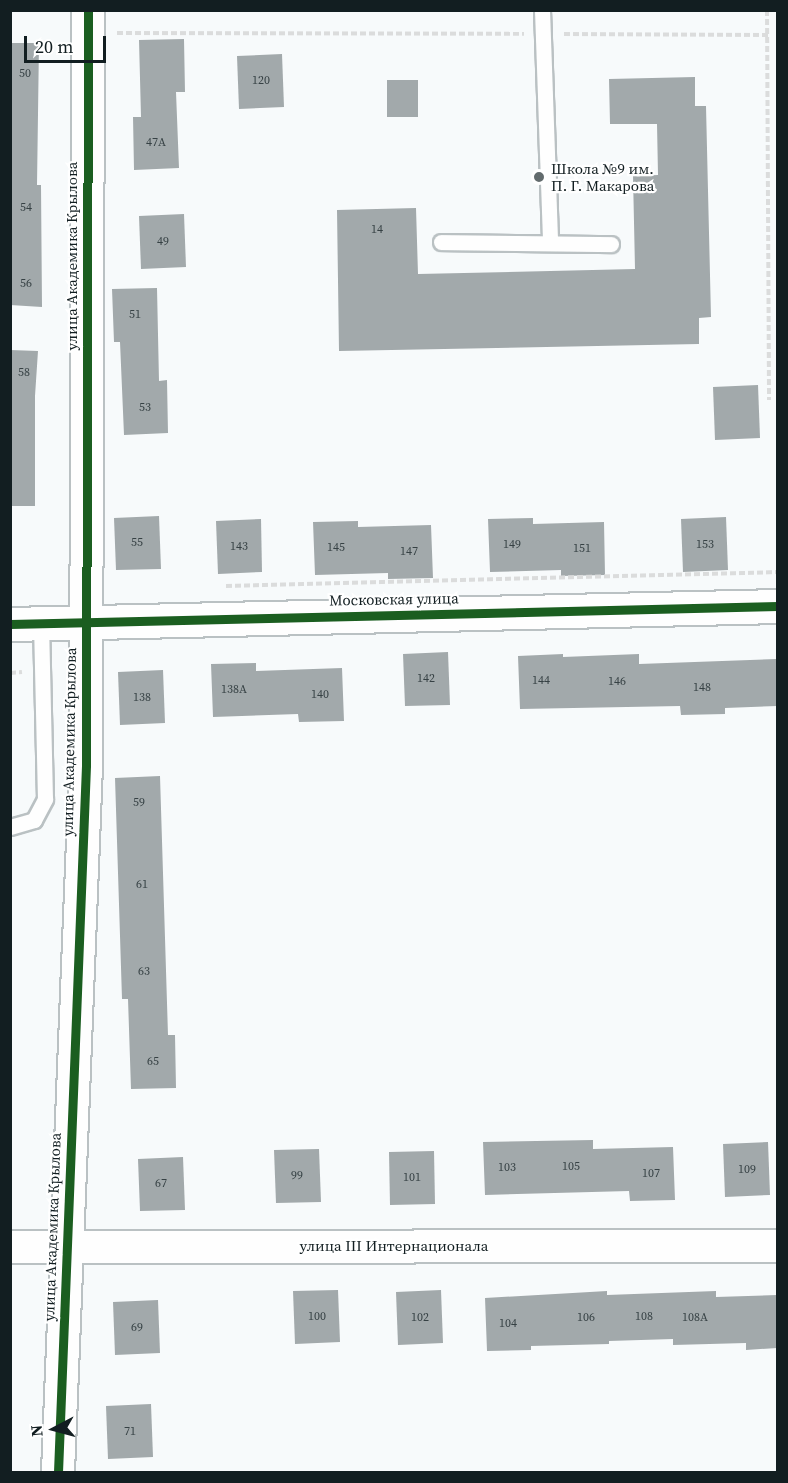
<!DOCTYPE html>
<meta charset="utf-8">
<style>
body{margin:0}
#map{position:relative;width:788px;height:1483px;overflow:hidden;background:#f7fafb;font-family:"Source Serif 4",serif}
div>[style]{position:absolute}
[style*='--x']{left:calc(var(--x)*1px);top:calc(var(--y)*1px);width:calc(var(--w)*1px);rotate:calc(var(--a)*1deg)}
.building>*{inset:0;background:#a2a9ab}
.path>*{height:4px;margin-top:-2px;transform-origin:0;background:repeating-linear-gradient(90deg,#dbdcdc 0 6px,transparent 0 9px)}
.roads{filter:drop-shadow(2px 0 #bac1c3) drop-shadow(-2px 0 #bac1c3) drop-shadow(0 2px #bac1c3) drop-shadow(0 -2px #bac1c3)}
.service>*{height:15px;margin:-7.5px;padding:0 7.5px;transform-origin:7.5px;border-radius:7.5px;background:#fefefe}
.minor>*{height:32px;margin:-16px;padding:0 16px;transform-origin:16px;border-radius:16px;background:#fefefe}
.tertiary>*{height:33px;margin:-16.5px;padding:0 16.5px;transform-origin:16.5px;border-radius:16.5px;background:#fefefe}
.cycleway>*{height:9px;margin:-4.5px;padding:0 4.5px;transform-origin:4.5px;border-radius:4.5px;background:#1b5e20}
.dots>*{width:16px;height:16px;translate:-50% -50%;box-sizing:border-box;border:3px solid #fff;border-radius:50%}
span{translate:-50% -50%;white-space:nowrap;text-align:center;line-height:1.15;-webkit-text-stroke:4.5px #fff;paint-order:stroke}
.number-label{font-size:12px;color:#364144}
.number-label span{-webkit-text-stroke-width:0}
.poi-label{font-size:15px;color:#121e21}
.left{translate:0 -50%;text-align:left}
.street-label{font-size:15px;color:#121e21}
.frame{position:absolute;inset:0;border:12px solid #121e21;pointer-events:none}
.north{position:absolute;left:24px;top:1399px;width:60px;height:60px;-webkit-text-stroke:4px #fff;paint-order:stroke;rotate:264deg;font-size:16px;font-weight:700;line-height:24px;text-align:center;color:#121e21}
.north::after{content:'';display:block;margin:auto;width:21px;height:27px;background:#121e21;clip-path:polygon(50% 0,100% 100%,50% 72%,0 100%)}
.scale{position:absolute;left:24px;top:36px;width:82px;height:27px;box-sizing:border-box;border:3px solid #121e21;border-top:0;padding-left:8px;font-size:18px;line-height:21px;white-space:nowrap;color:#121e21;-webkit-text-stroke:4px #fff;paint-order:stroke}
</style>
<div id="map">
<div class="building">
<i style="clip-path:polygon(184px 39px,185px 92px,176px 92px,179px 168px,134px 170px,133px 117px,141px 117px,139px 40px)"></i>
<i style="clip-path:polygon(10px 43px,39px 43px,37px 185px,41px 185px,42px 307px,10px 305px)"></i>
<i style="clip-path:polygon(282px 54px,284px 107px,239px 109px,237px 56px)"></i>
<i style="clip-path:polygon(695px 77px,695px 106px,706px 106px,711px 317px,699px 318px,699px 344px,339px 351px,337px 210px,416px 208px,418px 274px,635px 269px,633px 176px,658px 175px,657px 124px,610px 124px,609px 79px)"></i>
<i style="clip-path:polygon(387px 80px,418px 80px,418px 117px,387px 117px)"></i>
<i style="clip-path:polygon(184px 214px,186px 267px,141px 269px,139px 216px)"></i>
<i style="clip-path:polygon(157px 288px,159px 381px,167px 380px,168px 433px,124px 435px,120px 342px,114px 342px,112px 289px)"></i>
<i style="clip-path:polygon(10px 350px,38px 351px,35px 396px,35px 506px,10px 506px)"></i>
<i style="clip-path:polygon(758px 385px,760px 438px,715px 440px,713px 387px)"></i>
<i style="clip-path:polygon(159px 516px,161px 569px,116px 570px,114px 518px)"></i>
<i style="clip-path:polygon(726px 517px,728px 570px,683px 572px,681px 519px)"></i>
<i style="clip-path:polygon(533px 518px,533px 524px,604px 522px,605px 575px,561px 576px,561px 570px,490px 572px,488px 519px)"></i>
<i style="clip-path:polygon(261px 519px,262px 572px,218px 574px,216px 521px)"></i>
<i style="clip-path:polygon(358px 521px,358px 527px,431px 525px,433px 578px,388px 579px,388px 573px,315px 575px,313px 522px)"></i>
<i style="clip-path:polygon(448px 652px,450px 705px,405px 706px,403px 654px)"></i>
<i style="clip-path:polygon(563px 654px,563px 657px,639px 654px,639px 664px,777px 659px,777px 706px,725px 708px,725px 714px,681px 715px,680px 706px,520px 709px,518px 656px)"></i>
<i style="clip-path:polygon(256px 663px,256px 671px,342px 668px,344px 721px,299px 722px,298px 714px,213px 717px,211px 664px)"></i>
<i style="clip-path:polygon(163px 670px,165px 723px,120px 725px,118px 672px)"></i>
<i style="clip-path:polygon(160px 776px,168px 1035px,175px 1035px,176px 1088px,131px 1089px,128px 999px,122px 999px,115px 778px)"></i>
<i style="clip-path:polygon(593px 1140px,593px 1149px,673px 1147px,675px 1200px,630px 1201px,629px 1191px,485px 1195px,483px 1142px)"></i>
<i style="clip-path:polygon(768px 1142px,770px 1195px,725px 1197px,723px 1144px)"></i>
<i style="clip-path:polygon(319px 1149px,321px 1202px,276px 1203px,274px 1150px)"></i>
<i style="clip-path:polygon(434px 1151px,435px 1204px,390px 1205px,389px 1152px)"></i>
<i style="clip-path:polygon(183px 1157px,185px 1210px,140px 1211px,138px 1159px)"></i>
<i style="clip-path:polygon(338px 1290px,340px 1342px,295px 1344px,293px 1291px)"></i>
<i style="clip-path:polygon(441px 1290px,443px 1343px,398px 1345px,396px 1292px)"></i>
<i style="clip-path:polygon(607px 1291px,607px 1295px,716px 1291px,716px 1297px,777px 1295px,777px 1348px,746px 1350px,746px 1343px,673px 1345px,673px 1339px,609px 1341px,609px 1344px,531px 1346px,531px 1350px,487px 1351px,485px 1298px)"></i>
<i style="clip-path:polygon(158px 1300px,160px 1353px,115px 1355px,113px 1302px)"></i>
<i style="clip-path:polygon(151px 1404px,153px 1457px,108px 1459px,106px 1406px)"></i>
</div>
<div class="path">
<i style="--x:767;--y:10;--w:390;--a:89.7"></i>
<i style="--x:117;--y:33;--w:407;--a:0.1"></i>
<i style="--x:564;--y:34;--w:204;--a:0.3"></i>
<i style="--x:226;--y:586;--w:552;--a:-1.45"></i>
<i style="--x:10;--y:673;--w:12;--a:-5"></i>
</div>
<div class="roads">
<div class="service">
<i style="--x:542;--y:10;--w:233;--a:88"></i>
<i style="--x:441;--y:242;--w:170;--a:0.7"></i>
<i style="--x:10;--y:827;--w:25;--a:-16"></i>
<i style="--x:34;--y:820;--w:24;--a:-62"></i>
<i style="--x:45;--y:799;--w:176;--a:-91.3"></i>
</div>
<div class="minor">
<i style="--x:10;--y:1247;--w:768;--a:-0.07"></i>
<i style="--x:58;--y:1472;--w:708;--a:-87.73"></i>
<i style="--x:86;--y:765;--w:755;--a:-89.85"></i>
</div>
<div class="tertiary">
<i style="--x:10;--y:624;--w:768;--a:-1.34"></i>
</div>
</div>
<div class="cycleway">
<i style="--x:10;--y:624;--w:768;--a:-1.34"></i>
<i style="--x:58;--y:1472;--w:708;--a:-87.73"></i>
<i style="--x:86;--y:765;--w:755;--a:-89.85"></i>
</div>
<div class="dots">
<i style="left:539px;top:177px;background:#626b6d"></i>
</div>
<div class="number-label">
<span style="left:25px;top:74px">50</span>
<span style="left:261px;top:81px">120</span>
<span style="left:156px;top:143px">47А</span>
<span style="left:26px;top:208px">54</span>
<span style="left:377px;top:230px">14</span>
<span style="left:163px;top:242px">49</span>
<span style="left:26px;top:284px">56</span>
<span style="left:135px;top:315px">51</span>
<span style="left:24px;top:373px">58</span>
<span style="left:145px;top:408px">53</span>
<span style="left:137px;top:543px">55</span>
<span style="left:512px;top:545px">149</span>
<span style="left:705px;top:545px">153</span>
<span style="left:239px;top:547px">143</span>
<span style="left:336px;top:548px">145</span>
<span style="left:582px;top:549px">151</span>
<span style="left:409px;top:552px">147</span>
<span style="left:426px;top:679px">142</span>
<span style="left:541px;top:681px">144</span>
<span style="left:617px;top:682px">146</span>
<span style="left:702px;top:688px">148</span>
<span style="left:234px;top:690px">138А</span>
<span style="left:320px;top:695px">140</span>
<span style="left:142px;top:698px">138</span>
<span style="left:139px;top:803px">59</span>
<span style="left:142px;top:885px">61</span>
<span style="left:144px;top:972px">63</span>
<span style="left:153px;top:1062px">65</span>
<span style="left:571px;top:1167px">105</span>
<span style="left:507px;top:1168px">103</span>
<span style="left:747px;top:1170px">109</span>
<span style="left:651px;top:1174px">107</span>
<span style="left:297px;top:1176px">99</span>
<span style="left:412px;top:1178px">101</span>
<span style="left:161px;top:1184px">67</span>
<span style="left:317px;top:1317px">100</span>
<span style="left:644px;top:1317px">108</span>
<span style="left:420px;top:1318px">102</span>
<span style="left:586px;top:1318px">106</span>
<span style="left:695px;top:1318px">108А</span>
<span style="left:508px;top:1324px">104</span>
<span style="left:137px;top:1328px">69</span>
<span style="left:130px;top:1432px">71</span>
</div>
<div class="poi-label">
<span class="left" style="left:551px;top:177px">Школа №9 им.<br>П. Г. Макарова</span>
</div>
<div class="street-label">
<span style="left:72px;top:256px;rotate:-90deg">улица Академика Крылова</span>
<span style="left:394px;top:599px;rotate:-1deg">Московская улица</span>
<span style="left:69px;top:742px;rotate:-89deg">улица Академика Крылова</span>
<span style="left:52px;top:1227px;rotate:-88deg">улица Академика Крылова</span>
<span style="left:394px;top:1246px">улица III Интернационала</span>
</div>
<div class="frame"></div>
<div class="north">N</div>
<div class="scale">20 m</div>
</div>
